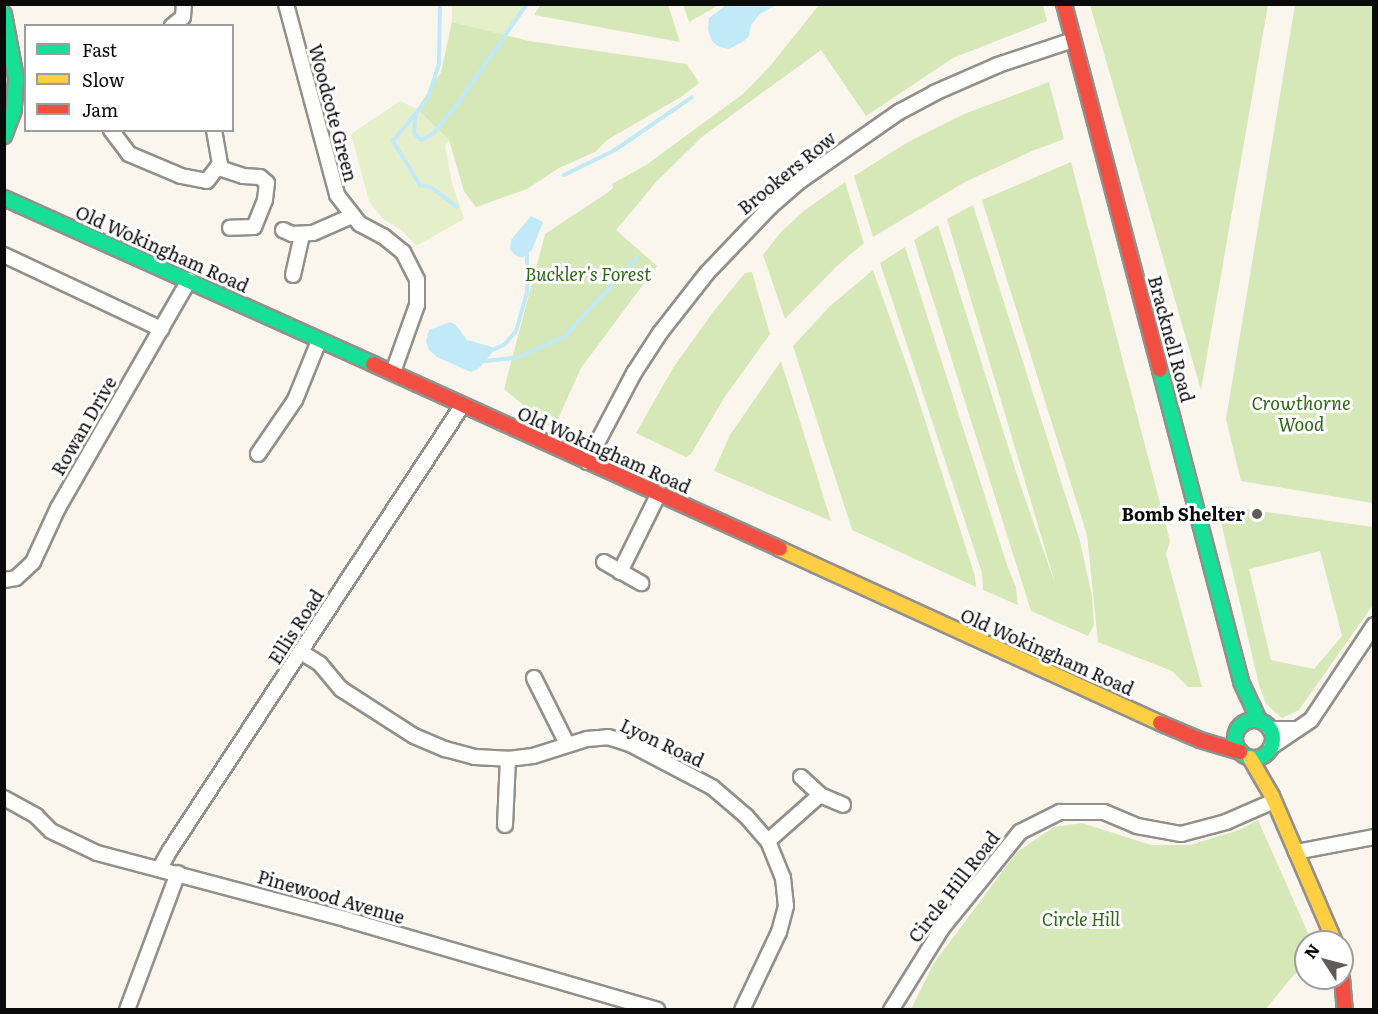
<!DOCTYPE html>
<style>
body{margin:0}
#map{position:relative;width:1378px;height:1014px;overflow:hidden;background:#faf6ed;font-family:Literata,serif}
div>[style]{position:absolute}
[style*='--x']{left:calc(var(--x)*1px);top:calc(var(--y)*1px);width:calc(var(--w)*1px);rotate:calc(var(--a)*1deg)}
.green>*{inset:0;background:#e5f0cb}
.forest>*{inset:0;background:#d6e8b8}
.water>*{inset:0;background:#c1e9f7}
.stream>*{height:4px;margin:-2px;padding:0 2px;transform-origin:2px;border-radius:2px;background:#c1e9f7}
.roads{filter:drop-shadow(2px 0 #92908c) drop-shadow(-2px 0 #92908c) drop-shadow(0 2px #92908c) drop-shadow(0 -2px #92908c)}
.street>*{height:14px;margin:-7px;padding:0 7px;transform-origin:7px;border-radius:7px;background:#fefefc}
.fast>*{height:14px;margin:-7px;padding:0 7px;transform-origin:7px;border-radius:7px;background:#16e098}
.fast>.ring{margin:-7px;padding:0;box-sizing:content-box;background:none;border:14px solid #16e098;border-radius:50%}
.slow>*{height:14px;margin:-7px;padding:0 7px;transform-origin:7px;border-radius:7px;background:#ffcf43}
.jam>*{height:14px;margin:-7px;padding:0 7px;transform-origin:7px;border-radius:7px;background:#f24e42}
.dots>*{width:16px;height:16px;translate:-50% -50%;box-sizing:border-box;border:3px solid #fff;border-radius:50%}
span{translate:-50% -50%;white-space:nowrap;text-align:center;line-height:1.15;-webkit-text-stroke:6px #fff;paint-order:stroke}
.street-label{font-size:18px;color:#0a0a0a}
.park-label{font-size:18px;color:#2e6617;font-style:italic}
.poi-label{font-size:18px;color:#0a0a0a;font-weight:700}
.right{translate:-100% -50%;text-align:right}
.frame{position:absolute;inset:0;border:6px solid #0a0a0a;pointer-events:none}
.legend{position:absolute;left:24px;top:24px;width:210px;height:108px;box-sizing:border-box;background:#fff;border:2px solid #9d9d9d;margin:0;padding:8px 10px;list-style:none;font-size:18px;color:#0a0a0a}
.legend li{display:flex;align-items:center;gap:12px;height:30px}
.legend b{width:30px;border:2px solid #9d9d9d}
.north{position:absolute;left:1294px;top:930px;width:60px;height:60px;box-sizing:border-box;background:#fff;border:2px solid #9d9d9d;border-radius:50%;rotate:306deg;font-size:16px;font-weight:700;line-height:24px;text-align:center;color:#0a0a0a}
.north::after{content:'';display:block;margin:auto;width:21px;height:27px;background:#5e5d59;clip-path:polygon(50% 0,100% 100%,50% 72%,0 100%)}
</style>
<div id="map">
<div class="green">
<i style="clip-path:polygon(452px 5px,525px 5px,504px 35px,452px 22px)"></i>
<i style="clip-path:polygon(400px 101px,417px 109px,449px 140px,445px 146px,452px 183px,464px 219px,416px 246px,401px 230px,383px 219px,369px 201px,351px 134px)"></i>
</div>
<div class="forest">
<i style="clip-path:polygon(541px 4px,668px 5px,680px 42px,534px 15px)"></i>
<i style="clip-path:polygon(683px 4px,719px 4px,719px 5px,689px 22px)"></i>
<i style="clip-path:polygon(819px 5px,1043px 5px,1047px 21px,953px 58px,866px 116px,821px 50px,703px 136px,657px 181px,616px 230px,657px 266px,581px 368px,553px 430px,504px 389px,545px 234px,607px 193px,613px 188px,612px 184px,646px 165px,743px 94px,771px 65px)"></i>
<i style="clip-path:polygon(1090px 5px,1268px 5px,1201px 390px)"></i>
<i style="clip-path:polygon(1295px 5px,1373px 5px,1373px 503px,1241px 481px,1226px 419px)"></i>
<i style="clip-path:polygon(452px 22px,529px 41px,687px 64px,699px 83px,681px 97px,607px 140px,595px 152px,559px 168px,527px 189px,476px 207px,464px 191px,449px 140px,417px 109px,441px 72px)"></i>
<i style="clip-path:polygon(1049px 82px,1064px 139px,1032px 151px,965px 182px,873px 237px,854px 176px,908px 142px,964px 114px)"></i>
<i style="clip-path:polygon(1071px 162px,1170px 541px,1166px 554px,1202px 687px,1188px 687px,1172px 671px,1098px 642px,1087px 535px,982px 200px)"></i>
<i style="clip-path:polygon(845px 182px,864px 243px,837px 266px,785px 319px,763px 255px,781px 232px,805px 210px)"></i>
<i style="clip-path:polygon(973px 205px,1080px 541px,1092px 596px,1094px 625px,1088px 636px,1031px 611px,914px 240px,938px 225px,1020px 484px,1056px 586px,947px 219px)"></i>
<i style="clip-path:polygon(905px 247px,1008px 568px,1016px 587px,1018px 605px,983px 590px,982px 573px,880px 263px)"></i>
<i style="clip-path:polygon(873px 270px,914px 386px,975px 576px,976px 587px,852px 530px,793px 346px,829px 307px)"></i>
<i style="clip-path:polygon(752px 272px,770px 334px,724px 398px,691px 454px,686px 457px,636px 433px,673px 368px,713px 312px,745px 273px)"></i>
<i style="clip-path:polygon(781px 361px,813px 463px,831px 521px,714px 471px,730px 435px)"></i>
<i style="clip-path:polygon(evenodd,1217px 505px,1373px 527px,1373px 605px,1299px 710px,1282px 718px,1266px 704px,1259px 685px,1217px 505px,1320px 551px,1342px 636px,1314px 669px,1271px 660px,1249px 569px,1320px 551px)"></i>
<i style="clip-path:polygon(1258px 820px,1312px 942px,1306px 942px,1306px 964px,1291px 978px,1266px 1009px,911px 1009px,934px 963px,1017px 852px,1054px 827px,1082px 823px,1151px 845px,1190px 845px,1239px 830px)"></i>
</div>
<div class="water">
<i style="clip-path:polygon(726px 5px,726px 4px,776px 5px,760px 14px,751px 25px,749px 36px,744px 41px,729px 49px,719px 47px,712px 41px,708px 30px,709px 18px)"></i>
<i style="clip-path:polygon(531px 216px,543px 222px,532px 250px,522px 258px,515px 255px,510px 249px,511px 240px)"></i>
<i style="clip-path:polygon(450px 322px,456px 325px,467px 340px,492px 347px,492px 353px,478px 369px,471px 372px,437px 357px,429px 350px,426px 341px,429px 330px)"></i>
</div>
<div class="stream">
<i style="--x:440;--y:4;--w:60;--a:91"></i>
<i style="--x:439;--y:64;--w:38;--a:108"></i>
<i style="--x:427;--y:100;--w:53;--a:129.7"></i>
<i style="--x:393;--y:141;--w:52;--a:58.5"></i>
<i style="--x:420;--y:185;--w:12;--a:14"></i>
<i style="--x:432;--y:188;--w:31;--a:37"></i>
<i style="--x:415;--y:116;--w:17;--a:93"></i>
<i style="--x:414;--y:133;--w:10;--a:45"></i>
<i style="--x:421;--y:140;--w:13;--a:-27"></i>
<i style="--x:433;--y:134;--w:36;--a:-51"></i>
<i style="--x:456;--y:106;--w:124;--a:-55.2"></i>
<i style="--x:564;--y:175;--w:57;--a:-26.1"></i>
<i style="--x:615;--y:150;--w:93;--a:-34.5"></i>
<i style="--x:492;--y:350;--w:13;--a:-23"></i>
<i style="--x:504;--y:345;--w:18;--a:-49"></i>
<i style="--x:516;--y:331;--w:40;--a:-74"></i>
<i style="--x:527;--y:293;--w:38;--a:-90"></i>
<i style="--x:485;--y:361;--w:31;--a:-6"></i>
<i style="--x:516;--y:358;--w:52;--a:-23.6"></i>
<i style="--x:564;--y:337;--w:108;--a:-47.3"></i>
</div>
<div class="roads">
<div class="street">
<i style="--x:286;--y:4;--w:198;--a:75"></i>
<i style="--x:337;--y:195;--w:37;--a:52"></i>
<i style="--x:360;--y:224;--w:26;--a:28"></i>
<i style="--x:383;--y:236;--w:26;--a:39"></i>
<i style="--x:403;--y:252;--w:31;--a:63"></i>
<i style="--x:417;--y:280;--w:25;--a:90"></i>
<i style="--x:417;--y:305;--w:71;--a:109.7"></i>
<i style="--x:172;--y:26;--w:14;--a:-39"></i>
<i style="--x:183;--y:17;--w:13;--a:-86"></i>
<i style="--x:111;--y:130;--w:30;--a:53"></i>
<i style="--x:129;--y:154;--w:56;--a:22.9"></i>
<i style="--x:181;--y:176;--w:26;--a:11"></i>
<i style="--x:207;--y:181;--w:21;--a:-53"></i>
<i style="--x:220;--y:164;--w:35;--a:-100"></i>
<i style="--x:219;--y:168;--w:25;--a:18"></i>
<i style="--x:243;--y:176;--w:17;--a:3"></i>
<i style="--x:260;--y:177;--w:9;--a:41"></i>
<i style="--x:267;--y:183;--w:17;--a:97"></i>
<i style="--x:265;--y:200;--w:29;--a:112"></i>
<i style="--x:254;--y:227;--w:24;--a:178"></i>
<i style="--x:283;--y:230;--w:10;--a:24"></i>
<i style="--x:292;--y:234;--w:21;--a:-3"></i>
<i style="--x:313;--y:233;--w:43;--a:-23.6"></i>
<i style="--x:4;--y:255;--w:174;--a:25.2"></i>
<i style="--x:293;--y:275;--w:41;--a:-77.3"></i>
<i style="--x:258;--y:454;--w:65;--a:-55.6"></i>
<i style="--x:295;--y:400;--w:64;--a:-67.9"></i>
<i style="--x:587;--y:462;--w:101;--a:-62.2"></i>
<i style="--x:634;--y:373;--w:48;--a:-57"></i>
<i style="--x:660;--y:333;--w:76;--a:-51.9"></i>
<i style="--x:707;--y:273;--w:91;--a:-46.3"></i>
<i style="--x:770;--y:207;--w:40;--a:-41"></i>
<i style="--x:800;--y:181;--w:121;--a:-34.9"></i>
<i style="--x:899;--y:112;--w:40;--a:-28"></i>
<i style="--x:934;--y:93;--w:70;--a:-23.6"></i>
<i style="--x:998;--y:65;--w:79;--a:-18.4"></i>
<i style="--x:604;--y:562;--w:43;--a:29.6"></i>
<i style="--x:620;--y:572;--w:88;--a:-63.7"></i>
<i style="--x:4;--y:580;--w:12;--a:-9"></i>
<i style="--x:16;--y:578;--w:23;--a:-43"></i>
<i style="--x:33;--y:562;--w:60;--a:-65.2"></i>
<i style="--x:58;--y:508;--w:263;--a:-60.1"></i>
<i style="--x:301;--y:652;--w:22;--a:32"></i>
<i style="--x:320;--y:664;--w:33;--a:50"></i>
<i style="--x:341;--y:689;--w:87;--a:32.8"></i>
<i style="--x:414;--y:736;--w:34;--a:23"></i>
<i style="--x:445;--y:749;--w:31;--a:15"></i>
<i style="--x:475;--y:757;--w:33;--a:3"></i>
<i style="--x:508;--y:759;--w:25;--a:-7"></i>
<i style="--x:533;--y:756;--w:57;--a:-17.5"></i>
<i style="--x:587;--y:739;--w:21;--a:-5"></i>
<i style="--x:608;--y:737;--w:23;--a:18"></i>
<i style="--x:630;--y:744;--w:93;--a:27.7"></i>
<i style="--x:712;--y:787;--w:45;--a:40.5"></i>
<i style="--x:746;--y:816;--w:33;--a:49"></i>
<i style="--x:768;--y:841;--w:40;--a:68"></i>
<i style="--x:783;--y:878;--w:28;--a:84"></i>
<i style="--x:786;--y:906;--w:27;--a:105"></i>
<i style="--x:779;--y:932;--w:86;--a:115.4"></i>
<i style="--x:534;--y:678;--w:74;--a:63.4"></i>
<i style="--x:1270;--y:729;--w:27;--a:0"></i>
<i style="--x:1271;--y:747;--w:48;--a:-34"></i>
<i style="--x:1311;--y:720;--w:114;--a:-56.4"></i>
<i style="--x:801;--y:777;--w:26;--a:43"></i>
<i style="--x:820;--y:795;--w:25;--a:23"></i>
<i style="--x:4;--y:798;--w:37;--a:29"></i>
<i style="--x:36;--y:816;--w:21;--a:45"></i>
<i style="--x:51;--y:831;--w:51;--a:25.6"></i>
<i style="--x:97;--y:853;--w:260;--a:14.9"></i>
<i style="--x:348;--y:920;--w:322;--a:16.2"></i>
<i style="--x:505;--y:825;--w:66;--a:-87.4"></i>
<i style="--x:768;--y:841;--w:69;--a:-41.5"></i>
<i style="--x:1296;--y:852;--w:79;--a:-10.9"></i>
<i style="--x:160;--y:868;--w:21;--a:-61"></i>
<i style="--x:170;--y:850;--w:531;--a:-56.67"></i>
<i style="--x:127;--y:1010;--w:146;--a:-69.6"></i>
<i style="--x:891;--y:1010;--w:97;--a:-58.1"></i>
<i style="--x:942;--y:928;--w:124;--a:-50.9"></i>
<i style="--x:1020;--y:832;--w:45;--a:-26.6"></i>
<i style="--x:1060;--y:812;--w:44;--a:0"></i>
<i style="--x:1104;--y:812;--w:36;--a:23"></i>
<i style="--x:1137;--y:826;--w:45;--a:10.3"></i>
<i style="--x:1181;--y:834;--w:47;--a:-14.9"></i>
<i style="--x:1226;--y:822;--w:52;--a:-23.6"></i>
</div>
<div class="fast">
<i style="--x:4;--y:14;--w:65;--a:79.4"></i>
<i style="--x:16;--y:78;--w:32;--a:94"></i>
<i style="--x:14;--y:110;--w:28;--a:111"></i>
<i style="--x:4;--y:198;--w:405;--a:24.2"></i>
<i style="--x:1160;--y:370;--w:322;--a:75.4"></i>
<i style="--x:1241;--y:682;--w:42;--a:64.7"></i>
<i class="ring" style="left:1235px;top:720px;width:24px;height:24px"></i>
</div>
<div class="slow">
<i style="--x:780;--y:549;--w:418;--a:24.6"></i>
<i style="--x:1250;--y:758;--w:44;--a:59.9"></i>
<i style="--x:1272;--y:796;--w:159;--a:66.7"></i>
</div>
<div class="jam">
<i style="--x:1064;--y:4;--w:378;--a:75.3"></i>
<i style="--x:373;--y:364;--w:447;--a:24.4"></i>
<i style="--x:1160;--y:723;--w:43;--a:23"></i>
<i style="--x:1200;--y:740;--w:42;--a:16.7"></i>
<i style="--x:1342;--y:978;--w:32;--a:85"></i>
</div>
</div>
<div class="dots">
<i style="left:1257px;top:514px;background:#5e5d59"></i>
</div>
<div class="street-label">
<span style="left:333px;top:113px;rotate:75deg">Woodcote Green</span>
<span style="left:787px;top:173px;rotate:-39deg">Brookers Row</span>
<span style="left:162px;top:249px;rotate:24deg">Old Wokingham Road</span>
<span style="left:1171px;top:339px;rotate:75deg">Bracknell Road</span>
<span style="left:84px;top:426px;rotate:-60deg">Rowan Drive</span>
<span style="left:604px;top:450px;rotate:24deg">Old Wokingham Road</span>
<span style="left:296px;top:627px;rotate:-57deg">Ellis Road</span>
<span style="left:1047px;top:652px;rotate:24deg">Old Wokingham Road</span>
<span style="left:662px;top:743px;rotate:25deg">Lyon Road</span>
<span style="left:954px;top:887px;rotate:-52deg">Circle Hill Road</span>
<span style="left:331px;top:897px;rotate:16deg">Pinewood Avenue</span>
</div>
<div class="park-label">
<span style="left:588px;top:274px">Buckler's Forest</span>
<span style="left:1301px;top:414px">Crowthorne<br>Wood</span>
<span style="left:1081px;top:919px">Circle Hill</span>
</div>
<div class="poi-label">
<span class="right" style="left:1245px;top:514px">Bomb Shelter</span>
</div>
<div class="frame"></div>
<ul class="legend">
<li><b style="height:8px;background:#16e098"></b>Fast</li>
<li><b style="height:8px;background:#ffcf43"></b>Slow</li>
<li><b style="height:8px;background:#f24e42"></b>Jam</li>
</ul>
<div class="north">N</div>
</div>
